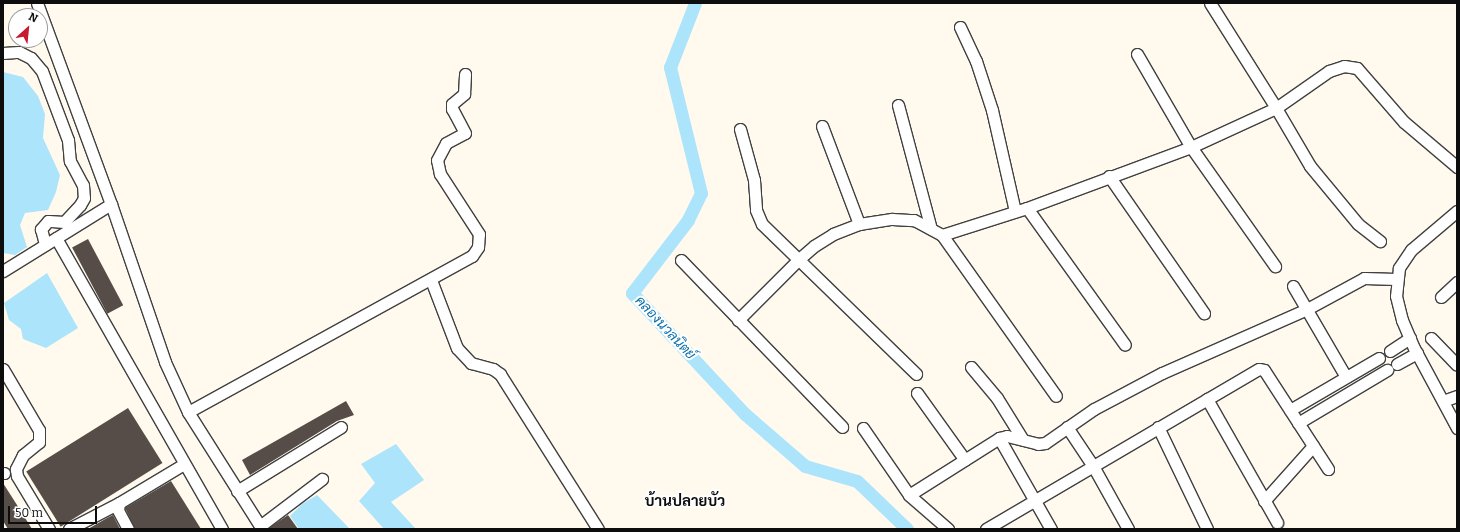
<!DOCTYPE html>
<meta charset="utf-8">
<style>
body{margin:0}
#map{position:relative;width:1460px;height:532px;overflow:hidden;background:#fffaed;font-family:Bitter,Sarabun,serif}
div>[style]{position:absolute}
.water>*{inset:0;background:#ace4fc}
.canal>*{height:13px;margin:-6.5px;padding:0 6.5px;transform-origin:6.5px;border-radius:6.5px;background:#ace4fc}
.building>*{inset:0;background:#564d48;transform-origin:0 0}
.roads{filter:drop-shadow(1px 0 #404040) drop-shadow(-1px 0 #404040) drop-shadow(0 1px #404040) drop-shadow(0 -1px #404040)}
.street>*{height:11px;margin:-5.5px;padding:0 5.5px;transform-origin:5.5px;border-radius:5.5px;background:#fff}
span{translate:-50% -50%;white-space:nowrap;text-align:center;line-height:1.15;-webkit-text-stroke:4px #fff;paint-order:stroke}
.water-label{font-size:14px;color:#0b70a9;font-style:italic}
.quarter-label{font-size:15px;color:#0d0d0d;font-weight:700}
.frame{position:absolute;inset:0;border:4px solid #0d0d0d;pointer-events:none}
.north{position:absolute;left:8px;top:8px;width:40px;height:40px;box-sizing:border-box;background:#fff;border:1px solid #9e9e9e;border-radius:50%;rotate:27deg;font-size:11px;font-weight:700;line-height:16px;text-align:center;color:#0d0d0d}
.north::after{content:'';display:block;margin:auto;width:14px;height:18px;background:#c9192e;clip-path:polygon(50% 0,100% 100%,50% 72%,0 100%)}
.scale{position:absolute;left:8px;top:506px;width:89px;height:18px;box-sizing:border-box;border:2px solid #0d0d0d;border-top:0;padding-left:5px;font-size:12px;line-height:14px;white-space:nowrap;color:#0d0d0d;-webkit-text-stroke:3px #fff;paint-order:stroke}
</style>
<div id="map">
<div class="water">
<i style="clip-path:polygon(3px 72px,23px 77px,38px 96px,45px 114px,43px 138px,60px 175px,56px 192px,48px 210px,25px 213px,20px 225px,27px 247px,15px 255px,3px 253px)"></i>
<i style="clip-path:polygon(47px 273px,78px 328px,46px 348px,23px 339px,21px 329px,9px 320px,4px 303px)"></i>
<i style="clip-path:polygon(396px 444px,424px 480px,391px 502px,416px 529px,384px 529px,359px 501px,375px 483px,361px 464px)"></i>
<i style="clip-path:polygon(317px 495px,350px 529px,299px 529px,290px 516px,302px 504px)"></i>
</div>
<div class="canal">
<i style="left:695px;top:3px;width:69px;rotate:111.3deg"></i>
<i style="left:670px;top:67px;width:130px;rotate:76.2deg"></i>
<i style="left:701px;top:193px;width:30px;rotate:116deg"></i>
<i style="left:688px;top:220px;width:92px;rotate:127.5deg"></i>
<i style="left:632px;top:293px;width:166px;rotate:47deg"></i>
<i style="left:745px;top:414px;width:79px;rotate:40.9deg"></i>
<i style="left:805px;top:466px;width:54px;rotate:16.1deg"></i>
<i style="left:857px;top:481px;width:69px;rotate:43.8deg"></i>
</div>
<div class="building">
<i style="left:88px;top:239px;width:75px;height:18px;rotate:62deg"></i>
<i style="clip-path:polygon(346px 401px,354px 415px,337px 421px,250px 475px,242px 460px)"></i>
<i style="left:128px;top:408px;width:65px;height:120px;rotate:58deg"></i>
<i style="clip-path:polygon(171px 481px,201px 529px,135px 529px,125px 508px)"></i>
<i style="clip-path:polygon(3px 483px,17px 505px,32px 529px,8px 529px,3px 521px)"></i>
<i style="clip-path:polygon(113px 515px,120px 529px,88px 529px,107px 518px)"></i>
<i style="clip-path:polygon(288px 515px,298px 529px,269px 529px,269px 528px)"></i>
</div>
<div class="roads">
<div class="street">
<i style="left:37px;top:3px;width:214px;rotate:69.8deg"></i>
<i style="left:111px;top:204px;width:167px;rotate:71.1deg"></i>
<i style="left:165px;top:362px;width:55px;rotate:65.3deg"></i>
<i style="left:188px;top:412px;width:138px;rotate:57.7deg"></i>
<i style="left:1210px;top:3px;width:124px;rotate:57.8deg"></i>
<i style="left:1276px;top:108px;width:67px;rotate:59.6deg"></i>
<i style="left:1310px;top:166px;width:75px;rotate:50.4deg"></i>
<i style="left:1358px;top:224px;width:28px;rotate:38deg"></i>
<i style="left:960px;top:27px;width:38px;rotate:65deg"></i>
<i style="left:976px;top:61px;width:52px;rotate:71.9deg"></i>
<i style="left:992px;top:110px;width:104px;rotate:77.2deg"></i>
<i style="left:3px;top:53px;width:16px;rotate:-4deg"></i>
<i style="left:19px;top:52px;width:13px;rotate:27deg"></i>
<i style="left:31px;top:58px;width:17px;rotate:50deg"></i>
<i style="left:42px;top:71px;width:74px;rotate:69.4deg"></i>
<i style="left:68px;top:140px;width:21px;rotate:85deg"></i>
<i style="left:70px;top:161px;width:27px;rotate:62deg"></i>
<i style="left:83px;top:185px;width:13px;rotate:86deg"></i>
<i style="left:84px;top:198px;width:8px;rotate:120deg"></i>
<i style="left:80px;top:205px;width:23px;rotate:133deg"></i>
<i style="left:64px;top:222px;width:16px;rotate:-176deg"></i>
<i style="left:48px;top:221px;width:11px;rotate:131deg"></i>
<i style="left:41px;top:229px;width:16px;rotate:75deg"></i>
<i style="left:1137px;top:54px;width:108px;rotate:59.9deg"></i>
<i style="left:1191px;top:147px;width:146px;rotate:54.8deg"></i>
<i style="left:898px;top:105px;width:128px;rotate:75.1deg"></i>
<i style="left:822px;top:126px;width:105px;rotate:69.3deg"></i>
<i style="left:740px;top:129px;width:53px;rotate:74.6deg"></i>
<i style="left:754px;top:180px;width:30px;rotate:86deg"></i>
<i style="left:756px;top:210px;width:15px;rotate:67deg"></i>
<i style="left:762px;top:224px;width:215px;rotate:44.2deg"></i>
<i style="left:1109px;top:176px;width:167px;rotate:55.3deg"></i>
<i style="left:1027px;top:208px;width:168px;rotate:54.4deg"></i>
<i style="left:1457px;top:211px;width:60px;rotate:139.7deg"></i>
<i style="left:1411px;top:250px;width:22px;rotate:124deg"></i>
<i style="left:1399px;top:268px;width:28px;rotate:96deg"></i>
<i style="left:1396px;top:296px;width:25px;rotate:76deg"></i>
<i style="left:1402px;top:320px;width:30px;rotate:67deg"></i>
<i style="left:1414px;top:348px;width:91px;rotate:61.7deg"></i>
<i style="left:942px;top:235px;width:197px;rotate:54.7deg"></i>
<i style="left:56px;top:238px;width:335px;rotate:60.3deg"></i>
<i style="left:681px;top:260px;width:232px;rotate:46deg"></i>
<i style="left:3px;top:271px;width:127px;rotate:-31.8deg"></i>
<i style="left:431px;top:280px;width:73px;rotate:69.1deg"></i>
<i style="left:457px;top:348px;width:21px;rotate:47deg"></i>
<i style="left:471px;top:363px;width:23px;rotate:15deg"></i>
<i style="left:493px;top:369px;width:9px;rotate:36deg"></i>
<i style="left:500px;top:374px;width:183px;rotate:57.7deg"></i>
<i style="left:1293px;top:286px;width:105px;rotate:59.8deg"></i>
<i style="left:1441px;top:297px;width:22px;rotate:-43deg"></i>
<i style="left:738px;top:320px;width:85px;rotate:-45deg"></i>
<i style="left:798px;top:260px;width:21px;rotate:-41deg"></i>
<i style="left:814px;top:246px;width:22px;rotate:-32deg"></i>
<i style="left:833px;top:234px;width:28px;rotate:-21deg"></i>
<i style="left:859px;top:224px;width:33px;rotate:-9deg"></i>
<i style="left:892px;top:219px;width:22px;rotate:3deg"></i>
<i style="left:914px;top:220px;width:32px;rotate:28deg"></i>
<i style="left:942px;top:235px;width:89px;rotate:-17.6deg"></i>
<i style="left:1027px;top:208px;width:175px;rotate:-20.4deg"></i>
<i style="left:1191px;top:147px;width:94px;rotate:-24.6deg"></i>
<i style="left:1276px;top:108px;width:65px;rotate:-34.9deg"></i>
<i style="left:1329px;top:71px;width:16px;rotate:-18deg"></i>
<i style="left:1344px;top:66px;width:13px;rotate:9deg"></i>
<i style="left:1357px;top:68px;width:72px;rotate:49deg"></i>
<i style="left:1404px;top:122px;width:70px;rotate:40.3deg"></i>
<i style="left:1431px;top:338px;width:37px;rotate:46deg"></i>
<i style="left:1390px;top:351px;width:24px;rotate:-33deg"></i>
<i style="left:1397px;top:364px;width:23px;rotate:-29deg"></i>
<i style="left:971px;top:367px;width:40px;rotate:50deg"></i>
<i style="left:997px;top:398px;width:49px;rotate:58.2deg"></i>
<i style="left:3px;top:369px;width:71px;rotate:59.5deg"></i>
<i style="left:39px;top:430px;width:12px;rotate:90deg"></i>
<i style="left:39px;top:442px;width:21px;rotate:141deg"></i>
<i style="left:23px;top:455px;width:16px;rotate:117deg"></i>
<i style="left:16px;top:469px;width:7px;rotate:82deg"></i>
<i style="left:17px;top:476px;width:62px;rotate:58.9deg"></i>
<i style="left:917px;top:393px;width:82px;rotate:54.4deg"></i>
<i style="left:1207px;top:399px;width:142px;rotate:60.4deg"></i>
<i style="left:1443px;top:401px;width:15px;rotate:-20deg"></i>
<i style="left:1290px;top:410px;width:103px;rotate:-30.3deg"></i>
<i style="left:188px;top:412px;width:324px;rotate:-28.8deg"></i>
<i style="left:472px;top:256px;width:11px;rotate:-56deg"></i>
<i style="left:478px;top:247px;width:13px;rotate:-86deg"></i>
<i style="left:479px;top:234px;width:72px;rotate:-123deg"></i>
<i style="left:440px;top:174px;width:14px;rotate:-102deg"></i>
<i style="left:437px;top:160px;width:19px;rotate:-62deg"></i>
<i style="left:446px;top:143px;width:21px;rotate:-28deg"></i>
<i style="left:465px;top:133px;width:27px;rotate:-118deg"></i>
<i style="left:452px;top:109px;width:5px;rotate:-90deg"></i>
<i style="left:452px;top:104px;width:16px;rotate:-40deg"></i>
<i style="left:464px;top:94px;width:20px;rotate:-87deg"></i>
<i style="left:1298px;top:423px;width:104px;rotate:-30.8deg"></i>
<i style="left:1067px;top:427px;width:47px;rotate:56.3deg"></i>
<i style="left:1093px;top:466px;width:72px;rotate:60.9deg"></i>
<i style="left:1158px;top:427px;width:113px;rotate:64.3deg"></i>
<i style="left:863px;top:428px;width:81px;rotate:55.5deg"></i>
<i style="left:909px;top:495px;width:52px;rotate:41.1deg"></i>
<i style="left:999px;top:438px;width:105px;rotate:60.3deg"></i>
<i style="left:3px;top:473px;width:1px"></i>
<i style="left:237px;top:491px;width:122px;rotate:-31.6deg"></i>
<i style="left:909px;top:495px;width:107px;rotate:-32.3deg"></i>
<i style="left:999px;top:438px;width:8px;rotate:-14deg"></i>
<i style="left:1007px;top:436px;width:32px;rotate:14deg"></i>
<i style="left:1038px;top:444px;width:7px;rotate:-8deg"></i>
<i style="left:1045px;top:443px;width:60px;rotate:-34.8deg"></i>
<i style="left:1094px;top:409px;width:77px;rotate:-27.9deg"></i>
<i style="left:1162px;top:373px;width:158px;rotate:-23.8deg"></i>
<i style="left:1307px;top:309px;width:65px;rotate:-28.5deg"></i>
<i style="left:1364px;top:278px;width:32px;rotate:2deg"></i>
<i style="left:1264px;top:501px;width:74px;rotate:-48.3deg"></i>
<i style="left:260px;top:526px;width:78px;rotate:-37.2deg"></i>
<i style="left:69px;top:529px;width:56px;rotate:-27.5deg"></i>
<i style="left:128px;top:529px;width:21px;rotate:-118deg"></i>
<i style="left:118px;top:510px;width:7px;rotate:-82deg"></i>
<i style="left:119px;top:503px;width:76px;rotate:-31deg"></i>
<i style="left:986px;top:529px;width:316px;rotate:-30.4deg"></i>
<i style="left:1259px;top:369px;width:5px;rotate:11deg"></i>
<i style="left:1264px;top:370px;width:118px;rotate:57.1deg"></i>
</div>
</div>
<div class="water-label">
<span style="left:665px;top:328px;rotate:47deg">คลองนวลนิตย์</span>
</div>
<div class="quarter-label">
<span style="left:685px;top:502px">บ้านปลายบัว</span>
</div>
<div class="frame"></div>
<div class="north">N</div>
<div class="scale">50 m</div>
</div>
